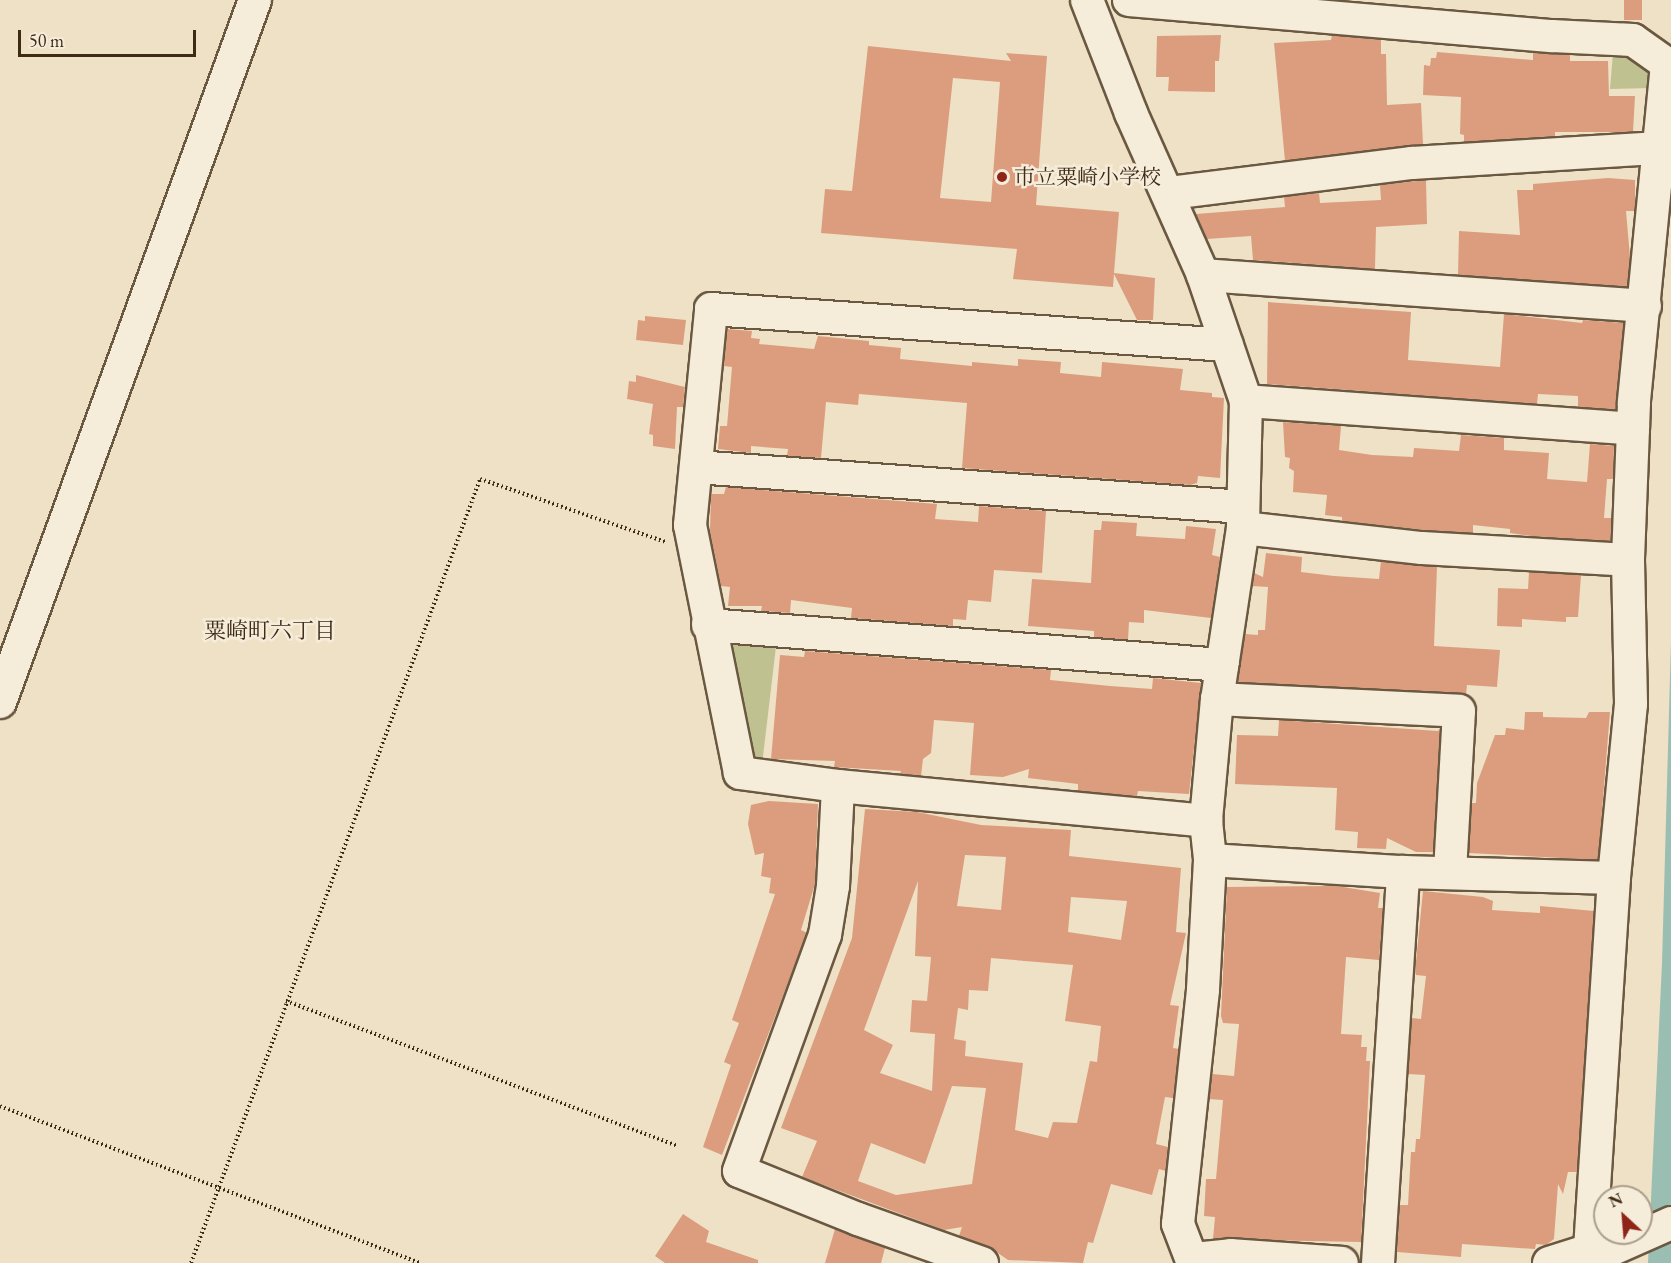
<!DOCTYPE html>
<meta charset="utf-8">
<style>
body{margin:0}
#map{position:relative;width:1671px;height:1263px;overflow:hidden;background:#efe1c6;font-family:"EB Garamond","Noto Serif JP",serif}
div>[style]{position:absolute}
.green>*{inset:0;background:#c0c190}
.water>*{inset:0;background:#9abeb2}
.building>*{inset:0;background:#db9d7e;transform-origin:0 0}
.path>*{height:4px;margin-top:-2px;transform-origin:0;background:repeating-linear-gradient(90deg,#3e2a15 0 1.5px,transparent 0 4.5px)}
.roads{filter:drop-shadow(2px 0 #6a5841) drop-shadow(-2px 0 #6a5841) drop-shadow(0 2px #6a5841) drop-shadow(0 -2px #6a5841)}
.minor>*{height:32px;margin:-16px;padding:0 16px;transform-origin:16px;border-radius:16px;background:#f5ecda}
.dots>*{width:16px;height:16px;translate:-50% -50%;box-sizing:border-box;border:3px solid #f5ecda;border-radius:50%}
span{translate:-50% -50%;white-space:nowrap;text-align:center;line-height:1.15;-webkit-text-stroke:5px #f5ecda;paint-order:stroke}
.poi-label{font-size:21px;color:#3e2a15}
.left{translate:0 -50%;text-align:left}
.neighbourhood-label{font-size:22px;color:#3e2a15}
.north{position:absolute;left:1593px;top:1185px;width:60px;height:60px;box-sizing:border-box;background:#f5ecda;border:2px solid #ac9e8b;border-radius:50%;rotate:334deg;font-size:16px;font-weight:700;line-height:24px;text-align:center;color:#3e2a15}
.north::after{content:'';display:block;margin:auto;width:21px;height:27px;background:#8f2418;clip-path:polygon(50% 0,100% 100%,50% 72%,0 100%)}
.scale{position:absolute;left:18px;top:30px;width:178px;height:27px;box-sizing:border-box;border:3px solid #3e2a15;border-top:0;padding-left:8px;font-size:18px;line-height:21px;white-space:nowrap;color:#3e2a15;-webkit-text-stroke:4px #f5ecda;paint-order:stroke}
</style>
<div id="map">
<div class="green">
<i style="clip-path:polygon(1613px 53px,1639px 59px,1648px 73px,1651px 88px,1610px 89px)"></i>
<i style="clip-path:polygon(732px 636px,777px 638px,762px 765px,745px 758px,725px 647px)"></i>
</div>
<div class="water">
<i style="clip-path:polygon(1671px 641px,1671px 1263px,1648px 1263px,1662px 963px)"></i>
</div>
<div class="building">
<i style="left:1624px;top:0;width:18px;height:20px"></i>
<i style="clip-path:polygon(1221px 35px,1219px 61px,1215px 61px,1215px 92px,1168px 91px,1169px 77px,1156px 77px,1157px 36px)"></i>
<i style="clip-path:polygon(1332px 35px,1381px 40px,1381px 54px,1386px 54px,1387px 105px,1421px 103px,1423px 144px,1285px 161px,1274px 43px,1331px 40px)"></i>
<i style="clip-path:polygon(evenodd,868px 46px,1011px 61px,1006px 53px,1047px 56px,1036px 205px,1119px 212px,1114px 273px,1155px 278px,1153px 320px,1137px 320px,1114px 274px,1113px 287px,1013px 279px,1017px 249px,821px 233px,825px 189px,852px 191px,868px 46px,953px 78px,1000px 82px,991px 202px,940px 198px,953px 78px)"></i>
<i style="clip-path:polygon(1437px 52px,1533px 60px,1533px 52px,1570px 55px,1570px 61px,1608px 61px,1609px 96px,1635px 96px,1633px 132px,1555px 132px,1555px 136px,1464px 142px,1464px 135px,1460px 134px,1461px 97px,1423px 95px,1424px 65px,1430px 66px,1431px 58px,1436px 58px)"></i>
<i style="clip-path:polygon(1608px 178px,1635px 180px,1635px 211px,1626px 211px,1630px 257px,1627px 287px,1458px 275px,1459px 231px,1520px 235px,1517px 190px,1533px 190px,1533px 184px)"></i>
<i style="clip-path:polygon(1426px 180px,1427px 224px,1376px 227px,1375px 269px,1253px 260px,1251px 236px,1207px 239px,1196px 214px,1285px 207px,1284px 197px,1319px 193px,1320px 203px,1381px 200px,1380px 185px)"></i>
<i style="clip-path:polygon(1268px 302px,1411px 312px,1408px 360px,1500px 367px,1504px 314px,1582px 323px,1583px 320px,1624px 323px,1616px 410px,1578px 407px,1578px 396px,1538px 394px,1537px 404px,1267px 384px)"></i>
<i style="clip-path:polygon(645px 316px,686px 320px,683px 345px,636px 340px,638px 320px,645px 321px)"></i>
<i style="clip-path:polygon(727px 329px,752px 331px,751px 338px,760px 339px,759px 344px,814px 349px,818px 336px,869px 341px,869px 345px,901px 348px,900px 359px,972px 366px,972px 362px,1018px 366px,1018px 359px,1061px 362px,1060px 373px,1101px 377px,1102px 362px,1183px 369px,1180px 390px,1212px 393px,1212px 397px,1224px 398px,1220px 478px,1198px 476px,1197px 483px,1190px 485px,962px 468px,967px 403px,859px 394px,858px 405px,826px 402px,821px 458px,787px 456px,788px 449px,751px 446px,751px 453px,718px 449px,720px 426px,727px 426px,732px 367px,724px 366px)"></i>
<i style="clip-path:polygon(636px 375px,685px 387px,683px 407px,677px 407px,675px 449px,653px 446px,653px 435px,649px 434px,653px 404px,627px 399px,629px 381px,636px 382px)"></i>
<i style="clip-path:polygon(1283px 422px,1341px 426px,1339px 450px,1372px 455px,1413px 457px,1414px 448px,1459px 451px,1461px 435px,1504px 438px,1504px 450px,1549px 453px,1547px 479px,1587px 482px,1590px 444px,1614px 446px,1613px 479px,1607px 479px,1604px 518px,1612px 518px,1611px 541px,1531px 536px,1510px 533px,1510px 529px,1473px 525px,1473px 533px,1424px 530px,1342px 521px,1342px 517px,1325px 515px,1327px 495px,1293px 492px,1294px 471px,1289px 468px,1290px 458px,1285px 457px)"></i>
<i style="clip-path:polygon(726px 487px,937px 504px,935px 519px,978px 522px,979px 506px,1046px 511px,1042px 573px,994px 570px,991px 602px,968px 600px,966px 620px,953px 619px,953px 626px,851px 618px,852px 608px,791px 600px,790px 613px,761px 611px,762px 606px,728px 606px,730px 587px,721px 586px,710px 531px,711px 494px,724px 494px)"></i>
<i style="clip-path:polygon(1102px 521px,1137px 523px,1136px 536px,1185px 539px,1186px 526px,1216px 529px,1212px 555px,1220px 557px,1211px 618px,1144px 610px,1144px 623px,1129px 622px,1128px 640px,1094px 637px,1094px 631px,1028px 626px,1032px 579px,1091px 583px,1094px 530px,1101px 530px)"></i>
<i style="clip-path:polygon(1266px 553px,1302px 557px,1301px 572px,1334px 576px,1379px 579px,1381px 561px,1437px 567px,1434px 646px,1500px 650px,1497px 687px,1467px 685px,1466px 695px,1238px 682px,1245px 634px,1258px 635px,1258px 630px,1265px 630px,1268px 587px,1252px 586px,1254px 573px,1263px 577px)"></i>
<i style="clip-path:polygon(1529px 572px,1581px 575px,1578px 617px,1566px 617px,1566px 622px,1522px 619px,1522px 627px,1497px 626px,1498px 588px,1528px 589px)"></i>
<i style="clip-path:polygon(805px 651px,1051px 670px,1050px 680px,1110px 686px,1152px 689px,1153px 678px,1201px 683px,1189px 794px,1138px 791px,1137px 796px,1078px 791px,1078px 784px,1028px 778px,1029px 769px,1003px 777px,970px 775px,974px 723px,934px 720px,931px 753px,923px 759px,921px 776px,900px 774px,901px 771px,834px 767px,835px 761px,771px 759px,780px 655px,804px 657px)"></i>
<i style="clip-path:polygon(1525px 712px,1543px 712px,1543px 717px,1586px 718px,1589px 712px,1610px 712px,1598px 860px,1469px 853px,1472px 803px,1476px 803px,1477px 783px,1495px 735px,1505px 735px,1506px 728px,1524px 730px)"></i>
<i style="clip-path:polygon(1279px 720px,1438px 731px,1440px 728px,1433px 852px,1416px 852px,1387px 838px,1386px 849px,1357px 848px,1358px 832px,1335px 830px,1337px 788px,1235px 784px,1237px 735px,1278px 736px)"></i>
<i style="clip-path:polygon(769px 801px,818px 804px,815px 884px,801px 930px,807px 933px,722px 1155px,703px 1147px,731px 1065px,724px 1062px,739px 1023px,732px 1020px,775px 894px,769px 893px,771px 878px,761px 876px,764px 853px,755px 855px,748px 824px,751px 805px)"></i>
<i style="clip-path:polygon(evenodd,865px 809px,917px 812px,981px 825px,1071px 830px,1069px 856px,1181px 868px,1176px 932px,1186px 933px,1170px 1005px,1179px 1006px,1173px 1048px,1179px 1049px,1173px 1098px,1165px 1097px,1156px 1144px,1168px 1147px,1166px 1171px,1159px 1169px,1152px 1195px,1111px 1184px,1093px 1243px,1088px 1242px,1083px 1263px,1008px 1260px,988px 1246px,959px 1236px,962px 1227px,944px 1230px,802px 1177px,817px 1141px,781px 1128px,852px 938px,865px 809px,965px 855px,1006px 857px,1001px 910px,957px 906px,965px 855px,865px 809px,918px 881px,915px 956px,931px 957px,927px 1001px,912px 1000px,910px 1032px,935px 1034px,932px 1091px,880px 1073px,893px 1045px,864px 1030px,918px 881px,865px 809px,1071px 897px,1127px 901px,1121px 940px,1068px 932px,1071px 897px,865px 809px,991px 958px,1073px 965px,1065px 1021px,1101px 1026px,1097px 1062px,1090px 1061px,1077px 1123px,1053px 1122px,1048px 1138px,1015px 1130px,1023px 1063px,965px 1056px,966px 1041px,954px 1039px,958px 1008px,968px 1010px,969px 990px,988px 991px,991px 958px,865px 809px,952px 1086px,986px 1088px,972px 1184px,896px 1195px,858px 1181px,871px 1143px,925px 1164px,952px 1086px)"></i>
<i style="clip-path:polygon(1337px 886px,1380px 893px,1378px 908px,1383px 908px,1379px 960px,1346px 957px,1341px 1034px,1362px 1035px,1361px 1047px,1367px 1047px,1366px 1061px,1370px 1061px,1361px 1242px,1213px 1239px,1215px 1217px,1204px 1216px,1206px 1179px,1216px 1179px,1223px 1100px,1209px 1099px,1212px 1074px,1234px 1076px,1239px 1024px,1223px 1023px,1221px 1016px,1227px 887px)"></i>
<i style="clip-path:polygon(1423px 891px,1483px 897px,1493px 901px,1492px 910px,1540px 913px,1540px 906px,1594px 911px,1577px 1172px,1568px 1172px,1563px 1194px,1558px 1184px,1554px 1239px,1546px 1245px,1536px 1244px,1535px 1249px,1462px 1244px,1461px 1257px,1397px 1252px,1400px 1205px,1408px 1205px,1411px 1152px,1415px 1152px,1416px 1139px,1420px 1139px,1425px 1075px,1408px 1074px,1412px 1018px,1421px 1019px,1426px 976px,1416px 975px,1415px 972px)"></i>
<i style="clip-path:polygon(683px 1214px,709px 1231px,706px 1242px,758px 1260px,758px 1263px,665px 1263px,655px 1256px)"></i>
<i style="clip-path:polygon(835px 1229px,885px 1248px,881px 1263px,825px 1263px)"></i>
</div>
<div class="path">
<i style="left:286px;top:1001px;width:416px;rotate:20.3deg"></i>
<i style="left:0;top:1106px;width:449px;rotate:20.5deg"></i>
<i style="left:191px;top:1263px;width:836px;rotate:-69.76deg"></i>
<i style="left:480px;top:479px;width:196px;rotate:18.7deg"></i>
</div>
<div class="roads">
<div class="minor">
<i style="left:1087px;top:0;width:121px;rotate:68.7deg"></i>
<i style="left:1131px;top:113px;width:177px;rotate:66deg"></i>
<i style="left:1203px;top:275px;width:133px;rotate:71.2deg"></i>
<i style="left:1246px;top:401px;width:127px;rotate:91.4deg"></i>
<i style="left:1243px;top:528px;width:173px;rotate:98.6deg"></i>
<i style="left:1217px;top:699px;width:122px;rotate:95.2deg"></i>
<i style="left:1206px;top:821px;width:39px;rotate:84deg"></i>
<i style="left:1210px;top:860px;width:130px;rotate:93.1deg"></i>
<i style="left:1203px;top:990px;width:235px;rotate:96.1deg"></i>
<i style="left:1178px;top:1224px;width:42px;rotate:69deg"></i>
<i style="left:1129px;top:0;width:425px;rotate:4.9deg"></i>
<i style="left:1552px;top:36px;width:81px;rotate:2.8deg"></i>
<i style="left:1633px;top:40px;width:42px;rotate:35.2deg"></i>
<i style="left:1667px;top:64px;width:341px;rotate:95.6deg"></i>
<i style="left:1634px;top:403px;width:157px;rotate:92.2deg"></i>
<i style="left:1628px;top:560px;width:144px;rotate:88.8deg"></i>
<i style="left:1631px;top:704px;width:175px;rotate:95.6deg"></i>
<i style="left:1614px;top:878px;width:373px;rotate:93.7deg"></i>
<i style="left:1170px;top:193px;width:244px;rotate:-7.1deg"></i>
<i style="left:1412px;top:163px;width:248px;rotate:-3.5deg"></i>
<i style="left:1203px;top:275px;width:443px;rotate:4deg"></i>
<i style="left:1246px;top:401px;width:388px;rotate:4.1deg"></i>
<i style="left:696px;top:467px;width:548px;rotate:4.18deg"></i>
<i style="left:1243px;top:528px;width:180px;rotate:6.4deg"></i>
<i style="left:1422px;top:548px;width:206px;rotate:3.3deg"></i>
<i style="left:708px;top:625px;width:516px;rotate:4.45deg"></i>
<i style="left:1217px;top:699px;width:242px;rotate:2.8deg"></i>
<i style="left:1459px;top:711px;width:162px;rotate:93.2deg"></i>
<i style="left:0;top:702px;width:747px;rotate:-70.04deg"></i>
<i style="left:838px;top:786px;width:99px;rotate:-172.4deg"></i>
<i style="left:740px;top:773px;width:253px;rotate:-101.4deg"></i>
<i style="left:690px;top:525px;width:217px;rotate:-84.4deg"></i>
<i style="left:711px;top:309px;width:517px;rotate:3.99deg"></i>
<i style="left:1210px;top:860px;width:193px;rotate:3.6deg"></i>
<i style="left:1403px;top:872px;width:211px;rotate:1.6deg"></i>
<i style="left:1590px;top:1250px;width:9px;rotate:41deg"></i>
<i style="left:1597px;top:1256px;width:81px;rotate:-24deg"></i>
<i style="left:1194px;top:1259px;width:37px;rotate:-6deg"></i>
<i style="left:1231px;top:1255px;width:111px;rotate:4.1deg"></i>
<i style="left:982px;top:1263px;width:132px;rotate:-160.5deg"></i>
<i style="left:858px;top:1219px;width:128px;rotate:-158deg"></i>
<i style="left:739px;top:1171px;width:251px;rotate:-70deg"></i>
<i style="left:825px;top:935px;width:50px;rotate:-80.7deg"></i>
<i style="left:833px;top:886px;width:100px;rotate:-87.1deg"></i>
<i style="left:838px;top:786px;width:370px;rotate:5.4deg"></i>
<i style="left:1378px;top:1263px;width:392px;rotate:-86.3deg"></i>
<i style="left:1549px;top:1263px;width:43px;rotate:-17.6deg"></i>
</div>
</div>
<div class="dots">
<i style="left:1002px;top:177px;background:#8f2418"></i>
</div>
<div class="poi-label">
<span class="left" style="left:1014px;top:177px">市立粟崎小学校</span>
</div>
<div class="neighbourhood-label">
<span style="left:270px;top:631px">粟崎町六丁目</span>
</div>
<div class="north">N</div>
<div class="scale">50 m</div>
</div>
